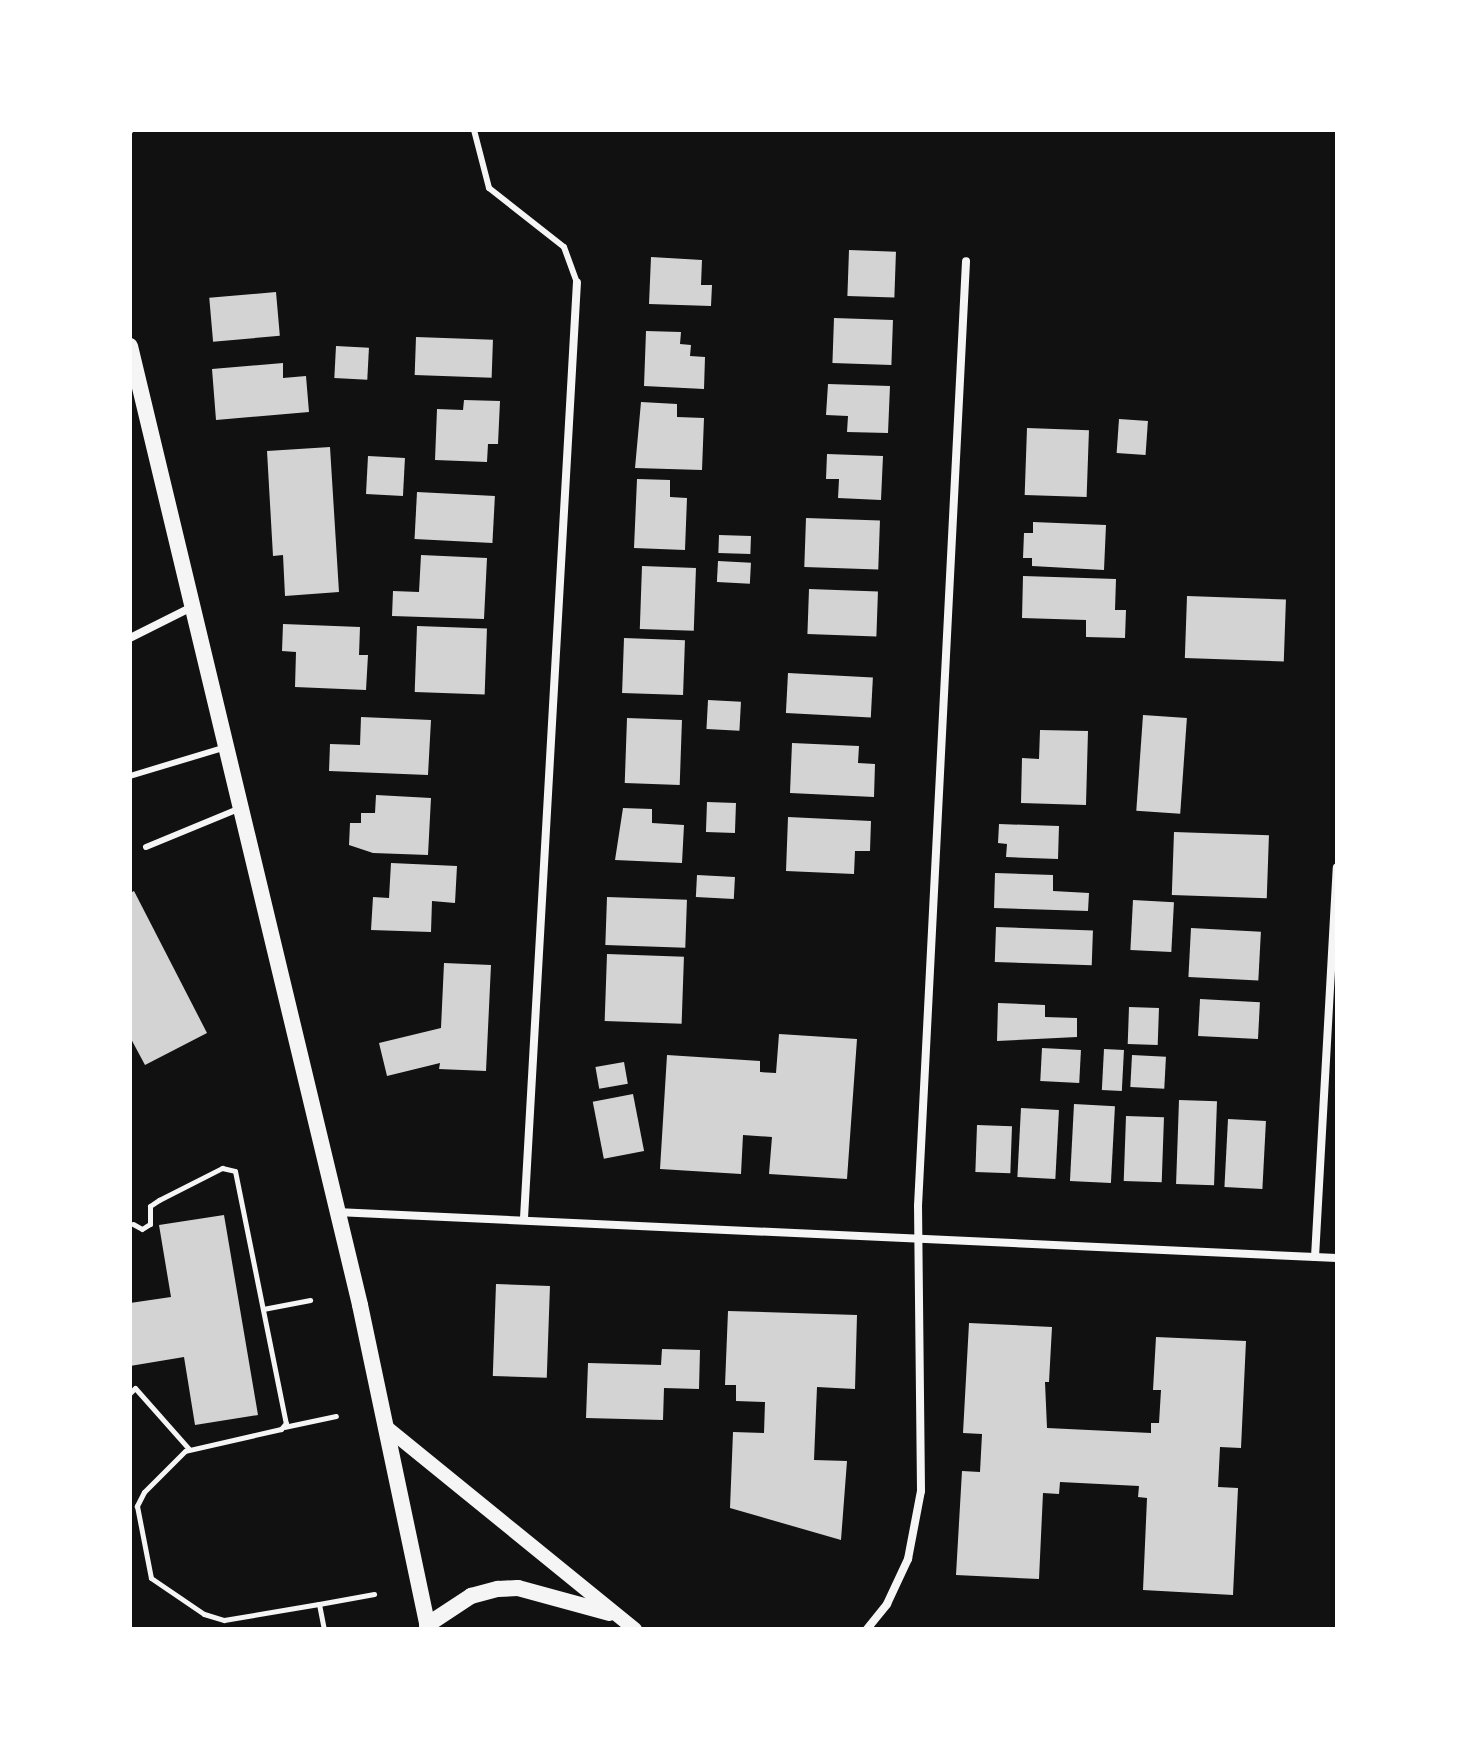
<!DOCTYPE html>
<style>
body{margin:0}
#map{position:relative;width:1467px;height:1759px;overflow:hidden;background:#111;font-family:Merriweather,serif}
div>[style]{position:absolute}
.building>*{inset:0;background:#d3d3d3;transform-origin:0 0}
.path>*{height:5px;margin:-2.5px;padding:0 2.5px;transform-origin:2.5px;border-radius:2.5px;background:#f5f5f5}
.service>*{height:6px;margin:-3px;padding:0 3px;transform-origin:3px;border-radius:3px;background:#f5f5f5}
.minor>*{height:8px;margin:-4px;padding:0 4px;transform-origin:4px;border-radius:4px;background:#f5f5f5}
.tertiary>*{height:14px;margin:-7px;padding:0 7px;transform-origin:7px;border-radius:7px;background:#f5f5f5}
.secondary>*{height:16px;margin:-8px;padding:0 8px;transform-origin:8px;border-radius:8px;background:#f5f5f5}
span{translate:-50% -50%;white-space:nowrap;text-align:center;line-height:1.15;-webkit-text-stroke:6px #fff;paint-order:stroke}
.frame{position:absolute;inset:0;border:132px solid #fff;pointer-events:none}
</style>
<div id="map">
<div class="building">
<i style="left:849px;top:250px;width:47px;height:46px;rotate:2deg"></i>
<i style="clip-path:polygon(651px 257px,702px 260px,701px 285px,712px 285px,711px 306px,649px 304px)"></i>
<i style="left:276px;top:292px;width:44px;height:67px;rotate:85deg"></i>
<i style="left:834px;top:318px;width:59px;height:45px;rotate:2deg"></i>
<i style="clip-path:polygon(646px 331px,681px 332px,680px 344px,691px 345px,690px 356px,705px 357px,704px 389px,644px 386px)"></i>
<i style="left:416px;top:337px;width:77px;height:38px;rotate:2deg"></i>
<i style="left:336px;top:346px;width:33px;height:32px;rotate:3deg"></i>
<i style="clip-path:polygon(283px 363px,283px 378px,306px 376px,309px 412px,216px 420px,212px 369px)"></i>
<i style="clip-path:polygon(828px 384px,890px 386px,888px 433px,847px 432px,848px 416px,826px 415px)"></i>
<i style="clip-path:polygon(464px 400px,500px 401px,498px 444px,488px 444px,487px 462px,435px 460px,437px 409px,463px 410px)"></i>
<i style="clip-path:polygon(641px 402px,677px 404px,677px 417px,704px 418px,702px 470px,635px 468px)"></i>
<i style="left:1119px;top:419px;width:29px;height:34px;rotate:4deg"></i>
<i style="left:1027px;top:428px;width:62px;height:67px;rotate:2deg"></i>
<i style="clip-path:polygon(330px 447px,339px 592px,285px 596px,283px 555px,273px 556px,267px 451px)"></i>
<i style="clip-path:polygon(827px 454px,883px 456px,881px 500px,838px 498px,839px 479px,826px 479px)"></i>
<i style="left:368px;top:456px;width:37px;height:38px;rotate:3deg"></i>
<i style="clip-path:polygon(637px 479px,670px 480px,670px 497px,687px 498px,685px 550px,634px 548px)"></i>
<i style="left:417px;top:492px;width:78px;height:47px;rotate:3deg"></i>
<i style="left:806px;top:518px;width:74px;height:49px;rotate:2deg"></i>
<i style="clip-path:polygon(1033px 522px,1106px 525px,1104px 570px,1032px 566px,1032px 558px,1023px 558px,1024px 533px,1033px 533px)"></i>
<i style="left:719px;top:535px;width:32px;height:18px;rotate:2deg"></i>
<i style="clip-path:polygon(421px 555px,487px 558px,484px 619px,392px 616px,393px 591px,419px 592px)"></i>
<i style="left:718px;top:561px;width:33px;height:21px;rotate:3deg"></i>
<i style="left:642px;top:566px;width:54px;height:63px;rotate:2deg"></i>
<i style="clip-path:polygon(1023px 576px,1116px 579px,1115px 610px,1126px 610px,1125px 638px,1086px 637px,1086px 620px,1022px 618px)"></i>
<i style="left:809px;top:589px;width:69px;height:45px;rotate:2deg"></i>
<i style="left:1187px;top:596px;width:99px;height:62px;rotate:2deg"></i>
<i style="clip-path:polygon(283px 624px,360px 627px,359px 655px,368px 655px,366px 690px,295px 687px,296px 652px,282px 651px)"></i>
<i style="left:417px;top:626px;width:70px;height:66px;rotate:2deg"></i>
<i style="left:624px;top:638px;width:61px;height:55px;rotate:2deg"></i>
<i style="left:788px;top:673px;width:85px;height:40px;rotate:3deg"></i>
<i style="left:708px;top:700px;width:33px;height:29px;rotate:3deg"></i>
<i style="left:1143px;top:715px;width:44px;height:96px;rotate:4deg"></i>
<i style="clip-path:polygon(361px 717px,431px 720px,428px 775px,329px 771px,330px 744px,360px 745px)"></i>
<i style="left:627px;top:718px;width:55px;height:65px;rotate:2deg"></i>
<i style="clip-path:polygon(1040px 730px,1088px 731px,1086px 805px,1021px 803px,1022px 758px,1039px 759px)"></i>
<i style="clip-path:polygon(792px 743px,859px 746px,858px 763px,875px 764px,874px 797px,790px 793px)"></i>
<i style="clip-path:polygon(376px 795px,431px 798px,428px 855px,373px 853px,349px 845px,350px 823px,361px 823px,361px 813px,375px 813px)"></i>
<i style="left:707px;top:802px;width:29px;height:30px;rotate:2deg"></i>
<i style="clip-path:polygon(623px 808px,652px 809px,652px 823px,684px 825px,682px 863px,615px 860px)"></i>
<i style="clip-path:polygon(788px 817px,871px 821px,870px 851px,855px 851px,854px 874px,786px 871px)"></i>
<i style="clip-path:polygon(999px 824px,1059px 826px,1058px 859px,1006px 857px,1007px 844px,998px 843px)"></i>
<i style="left:1174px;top:832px;width:95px;height:63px;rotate:2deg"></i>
<i style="clip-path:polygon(391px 863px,457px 866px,455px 903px,432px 901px,431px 932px,371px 930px,373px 897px,389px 898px)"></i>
<i style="clip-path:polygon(995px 873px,1053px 875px,1053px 891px,1089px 893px,1088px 911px,994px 908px)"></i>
<i style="left:697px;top:875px;width:38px;height:22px;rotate:3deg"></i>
<i style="clip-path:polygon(134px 891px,207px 1033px,145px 1065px,130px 1037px,130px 893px)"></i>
<i style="left:607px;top:897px;width:80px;height:48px;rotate:2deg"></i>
<i style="left:1133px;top:900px;width:41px;height:50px;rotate:3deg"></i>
<i style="left:996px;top:927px;width:97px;height:35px;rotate:2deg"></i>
<i style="left:1191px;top:928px;width:70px;height:49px;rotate:3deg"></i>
<i style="left:607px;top:954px;width:77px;height:67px;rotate:2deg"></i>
<i style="clip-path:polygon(444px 963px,491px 965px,486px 1071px,439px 1069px,440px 1063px,387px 1076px,379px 1043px,441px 1028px)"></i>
<i style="left:1200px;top:999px;width:60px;height:37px;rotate:3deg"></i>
<i style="clip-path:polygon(998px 1003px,1045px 1005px,1045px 1017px,1077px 1018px,1077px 1037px,997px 1041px)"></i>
<i style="left:1129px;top:1007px;width:30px;height:37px;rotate:2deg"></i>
<i style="clip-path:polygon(779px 1034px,857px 1039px,847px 1179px,769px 1174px,772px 1137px,743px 1135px,741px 1174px,660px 1169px,667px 1055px,760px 1061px,760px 1072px,776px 1073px)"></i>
<i style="left:1042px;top:1048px;width:39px;height:33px;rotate:3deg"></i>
<i style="left:1104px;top:1049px;width:20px;height:41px;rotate:3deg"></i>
<i style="left:1132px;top:1055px;width:34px;height:32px;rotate:3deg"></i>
<i style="left:624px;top:1062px;width:22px;height:29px;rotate:80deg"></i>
<i style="left:633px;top:1094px;width:58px;height:41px;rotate:79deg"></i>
<i style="left:1179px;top:1100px;width:38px;height:84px;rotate:2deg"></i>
<i style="left:1074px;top:1104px;width:41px;height:77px;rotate:3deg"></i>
<i style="left:1021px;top:1108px;width:38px;height:69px;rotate:3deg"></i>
<i style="left:1126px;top:1116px;width:38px;height:65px;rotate:2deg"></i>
<i style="left:1228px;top:1119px;width:38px;height:68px;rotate:3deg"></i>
<i style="left:977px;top:1125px;width:35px;height:47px;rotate:2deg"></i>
<i style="clip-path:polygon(224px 1215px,258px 1415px,195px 1425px,184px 1357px,130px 1366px,130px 1303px,171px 1297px,159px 1225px)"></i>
<i style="left:496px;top:1284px;width:54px;height:92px;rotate:2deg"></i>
<i style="clip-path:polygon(728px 1311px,857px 1315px,855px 1389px,817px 1387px,814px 1460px,847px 1461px,841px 1540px,730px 1508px,733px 1432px,764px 1433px,765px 1402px,736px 1401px,736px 1385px,725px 1385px)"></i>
<i style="clip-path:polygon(969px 1323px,1052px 1327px,1049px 1382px,1045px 1382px,1047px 1428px,1151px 1433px,1151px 1423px,1159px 1423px,1161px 1390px,1153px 1390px,1156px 1337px,1246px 1341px,1241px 1448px,1220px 1447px,1218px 1487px,1238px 1488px,1233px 1595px,1143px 1590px,1147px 1498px,1138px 1497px,1139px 1486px,1060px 1482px,1059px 1494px,1043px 1493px,1039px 1579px,956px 1575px,962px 1471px,980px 1472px,982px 1434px,963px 1433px)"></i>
<i style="clip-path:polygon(662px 1349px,700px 1350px,699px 1389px,664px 1388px,663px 1420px,586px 1418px,588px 1363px,661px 1365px)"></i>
</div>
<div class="path">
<i style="left:133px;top:1224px;width:10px;rotate:29deg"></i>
<i style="left:142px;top:1229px;width:9px;rotate:-32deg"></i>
<i style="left:150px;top:1224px;width:18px;rotate:-90deg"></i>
<i style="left:150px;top:1206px;width:11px;rotate:-34deg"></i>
<i style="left:159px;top:1200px;width:71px;rotate:-26.9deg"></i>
<i style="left:222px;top:1168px;width:13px;rotate:13deg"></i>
<i style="left:235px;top:1171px;width:257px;rotate:78.6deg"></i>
<i style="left:286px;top:1423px;width:8px;rotate:130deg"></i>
<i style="left:281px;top:1429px;width:98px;rotate:167.1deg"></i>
<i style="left:185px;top:1451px;width:58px;rotate:135deg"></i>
<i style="left:144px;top:1492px;width:16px;rotate:117deg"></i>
<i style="left:137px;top:1506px;width:73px;rotate:79deg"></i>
<i style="left:151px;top:1578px;width:64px;rotate:34.2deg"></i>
<i style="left:204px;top:1614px;width:21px;rotate:17deg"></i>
<i style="left:224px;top:1620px;width:96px;rotate:-9.6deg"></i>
<i style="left:319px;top:1604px;width:25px;rotate:79deg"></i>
<i style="left:263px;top:1309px;width:48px;rotate:-10.8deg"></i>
<i style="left:130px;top:1393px;width:7px;rotate:-45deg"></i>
<i style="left:135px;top:1388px;width:81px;rotate:48.5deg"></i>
<i style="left:284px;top:1427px;width:53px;rotate:-11.9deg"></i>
<i style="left:319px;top:1604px;width:56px;rotate:-10.3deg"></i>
</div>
<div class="service">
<i style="left:474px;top:130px;width:60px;rotate:75.5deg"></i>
<i style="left:489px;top:188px;width:95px;rotate:38.2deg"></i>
<i style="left:564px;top:247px;width:37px;rotate:70deg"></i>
<i style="left:130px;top:131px;width:1px;rotate:-90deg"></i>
<i style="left:130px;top:776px;width:100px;rotate:-16.8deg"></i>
<i style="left:146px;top:847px;width:100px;rotate:-22.4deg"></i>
</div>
<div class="minor">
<i style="left:130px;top:638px;width:67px;rotate:-26.6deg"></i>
<i style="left:336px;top:1212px;width:1002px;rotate:2.63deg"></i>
<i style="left:524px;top:1218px;width:937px;rotate:-86.76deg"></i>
<i style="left:1315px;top:1257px;width:390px;rotate:-86.8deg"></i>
<i style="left:867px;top:1629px;width:32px;rotate:-51deg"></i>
<i style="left:887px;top:1604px;width:50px;rotate:-65deg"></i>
<i style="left:908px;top:1559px;width:69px;rotate:-79.2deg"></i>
<i style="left:921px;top:1491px;width:285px;rotate:-90.6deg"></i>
<i style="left:918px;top:1206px;width:946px;rotate:-87.09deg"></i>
</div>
<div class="tertiary">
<i style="left:386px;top:1427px;width:321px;rotate:39.1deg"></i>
</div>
<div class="secondary">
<i style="left:130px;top:346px;width:986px;rotate:76.51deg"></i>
<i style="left:360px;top:1305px;width:331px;rotate:78.1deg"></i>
<i style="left:427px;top:1625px;width:53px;rotate:-33.4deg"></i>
<i style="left:471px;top:1596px;width:28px;rotate:-15deg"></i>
<i style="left:498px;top:1589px;width:20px;rotate:-3deg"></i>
<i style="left:518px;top:1588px;width:95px;rotate:15.2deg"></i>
</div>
<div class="frame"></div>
</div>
